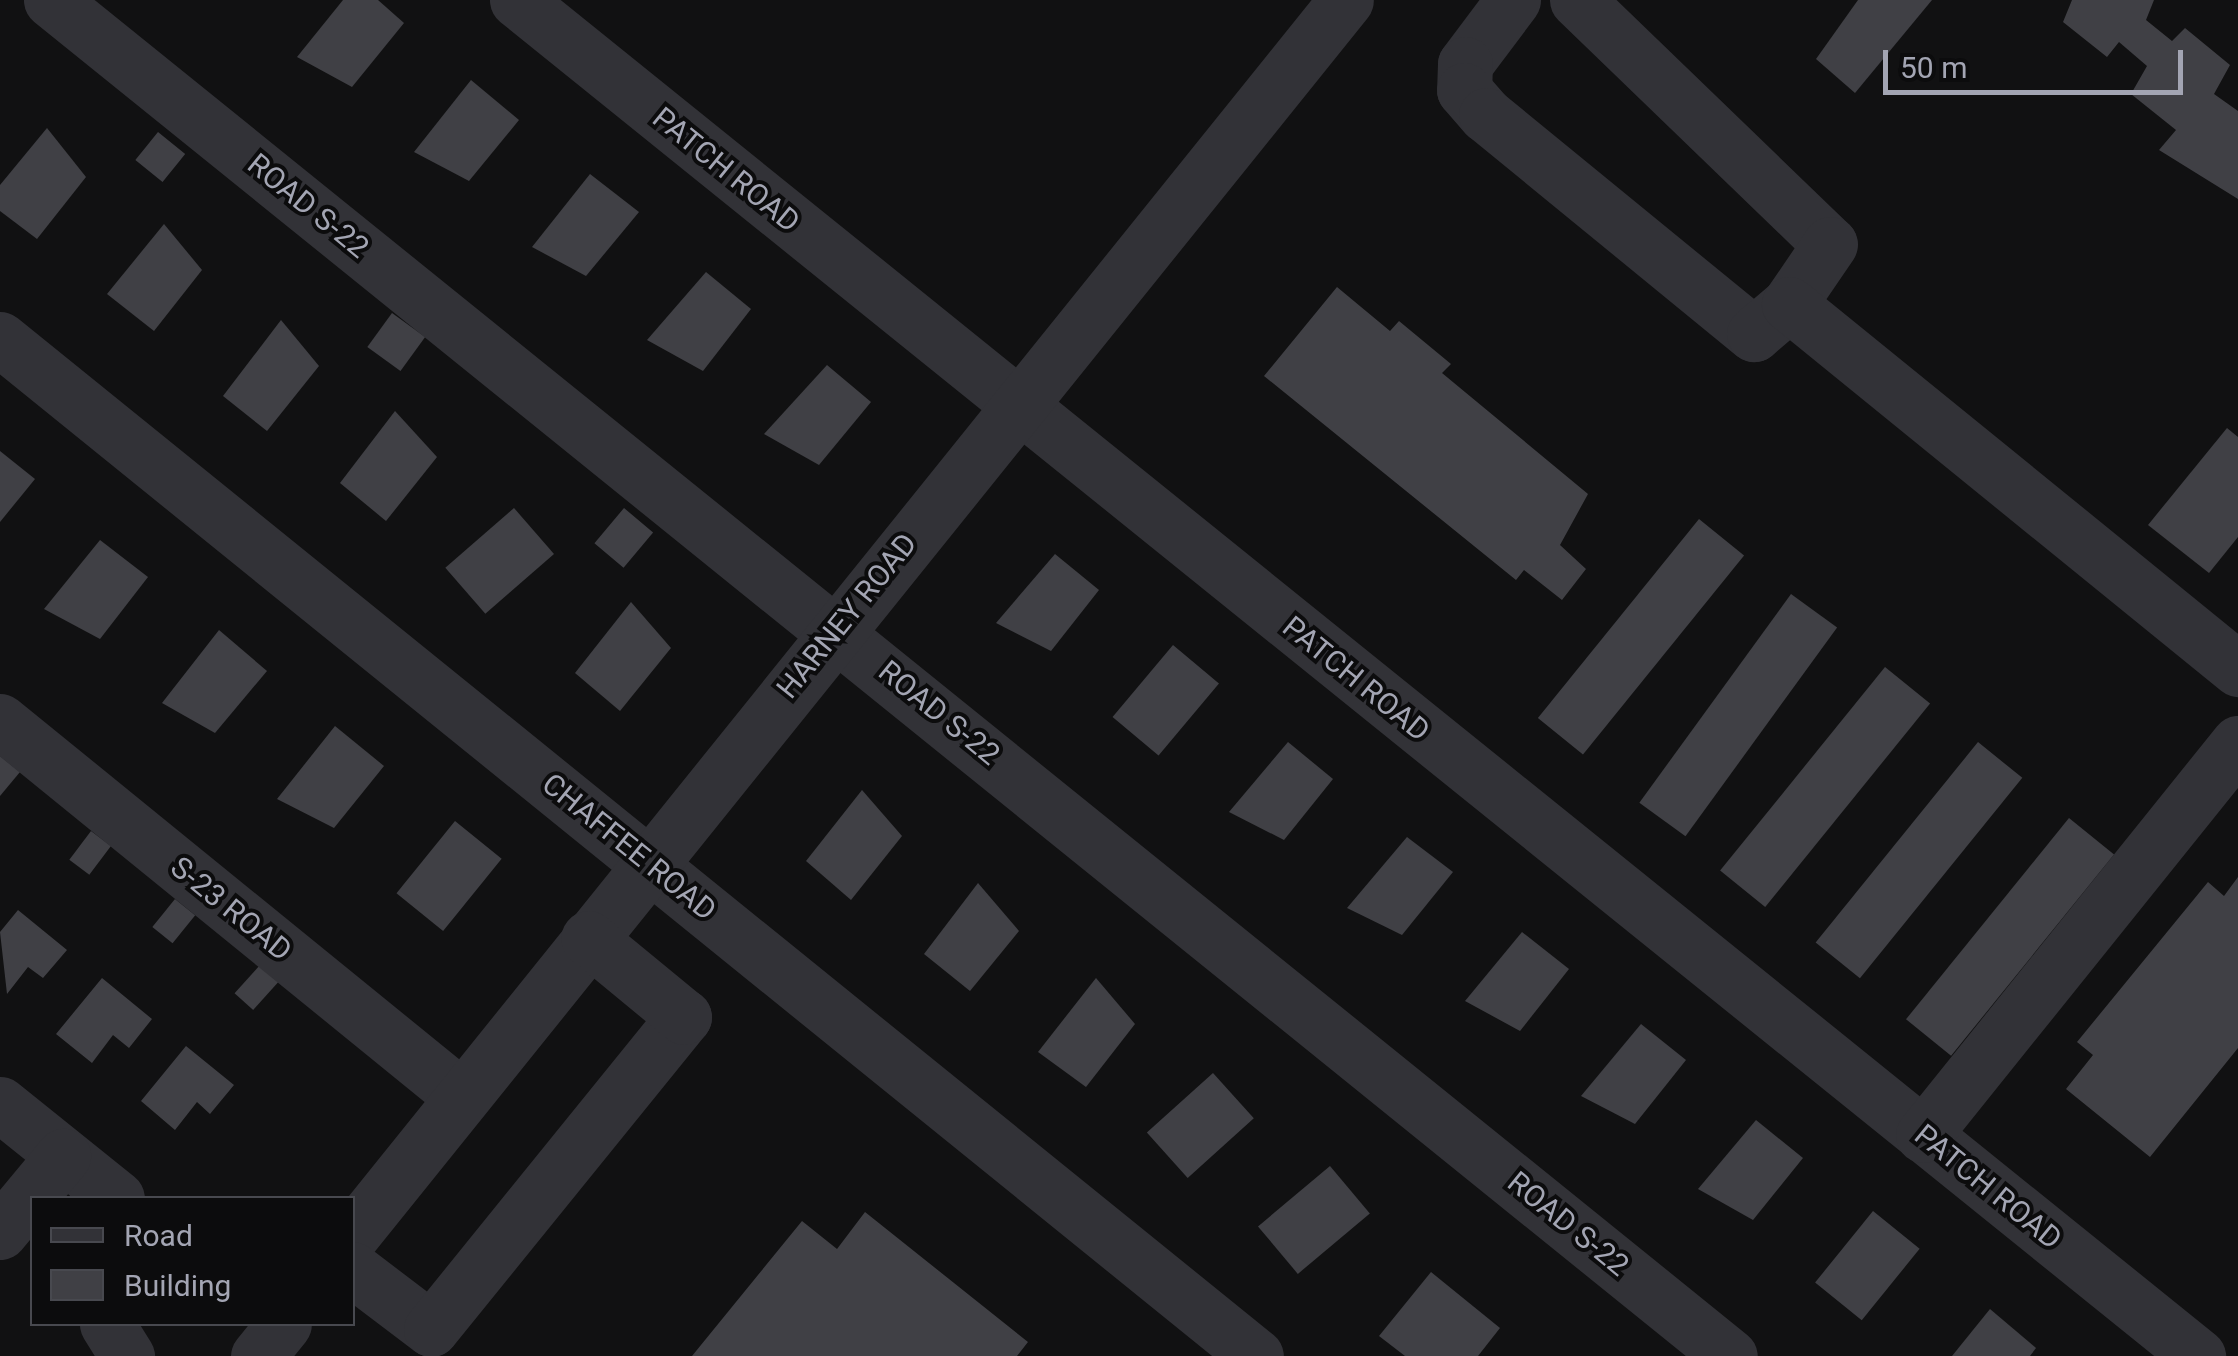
<!DOCTYPE html>
<style>
body{margin:0}
#map{position:relative;width:2238px;height:1356px;overflow:hidden;background:#111112;font-family:Roboto,sans-serif}
div>[style]{position:absolute}
.building>*{inset:0;background:#404045;transform-origin:0 0}
.minor>*{height:55px;margin:-27.5px;padding:0 27.5px;transform-origin:27.5px;border-radius:27.5px;background:#323237}
span{translate:-50% -50%;white-space:nowrap;text-align:center;line-height:1.15;-webkit-text-stroke:8px #0c0c0d;paint-order:stroke}
.street-label{font-size:30px;color:#a3a5b3}
.legend{position:absolute;left:30px;top:1196px;width:325px;height:130px;box-sizing:border-box;background:#0c0c0d;border:2px solid #48494f;margin:0;padding:12px 18px;list-style:none;font-size:30px;color:#a3a5b3}
.legend li{display:flex;align-items:center;gap:20px;height:50px}
.legend b{width:50px;border:2px solid #48494f}
.scale{position:absolute;left:1883px;top:50px;width:300px;height:45px;box-sizing:border-box;border:5px solid #a3a5b3;border-top:0;padding-left:12px;font-size:30px;line-height:35px;white-space:nowrap;color:#a3a5b3;-webkit-text-stroke:8px #0c0c0d;paint-order:stroke}
</style>
<div id="map">
<div class="building">
<i style="clip-path:polygon(343px 0,378px 0,404px 23px,352px 87px,297px 57px)"></i>
<i style="clip-path:polygon(1858px 0,1932px 0,1855px 93px,1816px 59px)"></i>
<i style="clip-path:polygon(2072px 0,2154px 0,2146px 20px,2172px 41px,2185px 28px,2230px 65px,2214px 94px,2238px 111px,2238px 199px,2159px 150px,2176px 130px,2131px 94px,2147px 66px,2119px 42px,2107px 57px,2063px 22px)"></i>
<i style="clip-path:polygon(471px 80px,519px 120px,469px 181px,414px 152px)"></i>
<i style="clip-path:polygon(47px 128px,86px 177px,37px 239px,0 211px,0 185px)"></i>
<i style="left:158px;top:132px;width:35px;height:36px;rotate:39deg"></i>
<i style="clip-path:polygon(590px 174px,639px 212px,586px 276px,532px 247px)"></i>
<i style="clip-path:polygon(164px 224px,202px 270px,154px 331px,107px 294px)"></i>
<i style="clip-path:polygon(706px 272px,751px 309px,703px 371px,647px 340px)"></i>
<i style="clip-path:polygon(1337px 287px,1390px 331px,1399px 321px,1451px 364px,1442px 373px,1588px 494px,1560px 545px,1586px 569px,1562px 600px,1524px 570px,1516px 580px,1264px 376px)"></i>
<i style="left:392px;top:313px;width:41px;height:42px;rotate:36deg"></i>
<i style="clip-path:polygon(281px 320px,319px 366px,267px 431px,223px 396px)"></i>
<i style="clip-path:polygon(827px 365px,871px 402px,819px 465px,764px 434px)"></i>
<i style="clip-path:polygon(395px 411px,437px 457px,386px 521px,340px 483px)"></i>
<i style="clip-path:polygon(2227px 428px,2238px 437px,2238px 537px,2209px 573px,2148px 525px)"></i>
<i style="clip-path:polygon(0 451px,35px 479px,0 522px)"></i>
<i style="left:514px;top:508px;width:61px;height:91px;rotate:49deg"></i>
<i style="left:624px;top:508px;width:38px;height:46px;rotate:40deg"></i>
<i style="left:1699px;top:519px;width:58px;height:256px;rotate:39deg"></i>
<i style="clip-path:polygon(100px 540px,148px 577px,100px 639px,44px 609px)"></i>
<i style="clip-path:polygon(1055px 554px,1099px 590px,1051px 651px,996px 623px)"></i>
<i style="left:1791px;top:594px;width:57px;height:258px;rotate:36deg"></i>
<i style="clip-path:polygon(631px 602px,671px 648px,620px 711px,575px 673px)"></i>
<i style="clip-path:polygon(219px 630px,267px 671px,215px 733px,162px 703px)"></i>
<i style="left:1173px;top:645px;width:60px;height:94px;rotate:40deg"></i>
<i style="left:1885px;top:667px;width:58px;height:262px;rotate:39deg"></i>
<i style="clip-path:polygon(335px 726px,384px 766px,334px 828px,277px 799px)"></i>
<i style="clip-path:polygon(1288px 742px,1333px 779px,1284px 840px,1229px 812px)"></i>
<i style="left:1978px;top:742px;width:57px;height:258px;rotate:39deg"></i>
<i style="clip-path:polygon(0 756px,20px 772px,0 796px)"></i>
<i style="clip-path:polygon(862px 790px,902px 836px,851px 900px,806px 861px)"></i>
<i style="left:2069px;top:818px;width:58px;height:259px;rotate:39deg"></i>
<i style="left:455px;top:821px;width:60px;height:93px;rotate:39deg"></i>
<i style="left:91px;top:831px;width:25px;height:36px;rotate:37deg"></i>
<i style="clip-path:polygon(1407px 837px,1453px 872px,1402px 935px,1347px 908px)"></i>
<i style="clip-path:polygon(2238px 877px,2238px 1048px,2150px 1157px,2066px 1089px,2093px 1055px,2077px 1042px,2208px 882px,2224px 896px)"></i>
<i style="clip-path:polygon(978px 883px,1019px 931px,970px 991px,924px 954px)"></i>
<i style="left:175px;top:899px;width:26px;height:36px;rotate:39deg"></i>
<i style="clip-path:polygon(18px 910px,67px 950px,43px 978px,28px 967px,7px 994px,0 932px)"></i>
<i style="clip-path:polygon(1522px 932px,1569px 969px,1520px 1031px,1465px 1001px)"></i>
<i style="left:260px;top:965px;width:25px;height:38px;rotate:42deg"></i>
<i style="clip-path:polygon(102px 978px,152px 1019px,129px 1048px,113px 1035px,92px 1063px,56px 1034px)"></i>
<i style="clip-path:polygon(1096px 978px,1135px 1024px,1086px 1087px,1038px 1052px)"></i>
<i style="clip-path:polygon(1641px 1024px,1686px 1060px,1635px 1124px,1581px 1096px)"></i>
<i style="clip-path:polygon(186px 1046px,234px 1085px,210px 1114px,197px 1102px,175px 1130px,141px 1101px)"></i>
<i style="left:1213px;top:1073px;width:61px;height:89px;rotate:48deg"></i>
<i style="clip-path:polygon(1756px 1120px,1803px 1158px,1753px 1220px,1698px 1189px)"></i>
<i style="left:1330px;top:1166px;width:62px;height:94px;rotate:50deg"></i>
<i style="left:1873px;top:1211px;width:60px;height:92px;rotate:39deg"></i>
<i style="clip-path:polygon(865px 1212px,1028px 1342px,1017px 1356px,692px 1356px,802px 1221px,837px 1249px)"></i>
<i style="clip-path:polygon(1431px 1272px,1500px 1328px,1478px 1356px,1405px 1356px,1379px 1336px)"></i>
<i style="clip-path:polygon(1990px 1309px,2036px 1348px,2030px 1356px,1952px 1356px)"></i>
</div>
<div class="minor">
<i style="left:51px;top:0;width:2158px;rotate:38.93deg"></i>
<i style="left:517px;top:0;width:2160px;rotate:38.89deg"></i>
<i style="left:1513px;top:0;width:80px;rotate:126.9deg"></i>
<i style="left:1465px;top:64px;width:26px;rotate:92deg"></i>
<i style="left:1464px;top:90px;width:33px;rotate:49deg"></i>
<i style="left:1486px;top:115px;width:346px;rotate:39.3deg"></i>
<i style="left:1754px;top:334px;width:46px;rotate:-40.6deg"></i>
<i style="left:1577px;top:0;width:351px;rotate:44deg"></i>
<i style="left:1830px;top:244px;width:73px;rotate:124.3deg"></i>
<i style="left:1789px;top:304px;width:579px;rotate:39.11deg"></i>
<i style="left:0;top:339px;width:1616px;rotate:39deg"></i>
<i style="left:0;top:721px;width:594px;rotate:39.13deg"></i>
<i style="left:0;top:1104px;width:150px;rotate:38.8deg"></i>
<i style="left:1923px;top:1135px;width:503px;rotate:-51.22deg"></i>
<i style="left:0;top:1232px;width:99px;rotate:-50.3deg"></i>
<i style="left:352px;top:1235px;width:1585px;rotate:-51.17deg"></i>
<i style="left:352px;top:1269px;width:99px;rotate:37.2deg"></i>
<i style="left:431px;top:1329px;width:402px;rotate:-51deg"></i>
<i style="left:684px;top:1017px;width:124px;rotate:-140.5deg"></i>
<i style="left:107px;top:1324px;width:38px;rotate:58deg"></i>
<i style="left:258px;top:1356px;width:41px;rotate:-50.9deg"></i>
</div>
<div class="street-label">
<span style="left:726px;top:170px;rotate:39deg">PATCH ROAD</span>
<span style="left:308px;top:206px;rotate:39deg">ROAD S-22</span>
<span style="left:847px;top:616px;rotate:-51deg">HARNEY ROAD</span>
<span style="left:1356px;top:679px;rotate:39deg">PATCH ROAD</span>
<span style="left:939px;top:713px;rotate:39deg">ROAD S-22</span>
<span style="left:629px;top:847px;rotate:39deg">CHAFFEE ROAD</span>
<span style="left:231px;top:909px;rotate:39deg">S-23 ROAD</span>
<span style="left:1988px;top:1187px;rotate:39deg">PATCH ROAD</span>
<span style="left:1568px;top:1224px;rotate:39deg">ROAD S-22</span>
</div>
<ul class="legend">
<li><b style="height:12px;background:#323237"></b>Road</li>
<li><b style="height:28px;background:#404045"></b>Building</li>
</ul>
<div class="scale">50 m</div>
</div>
